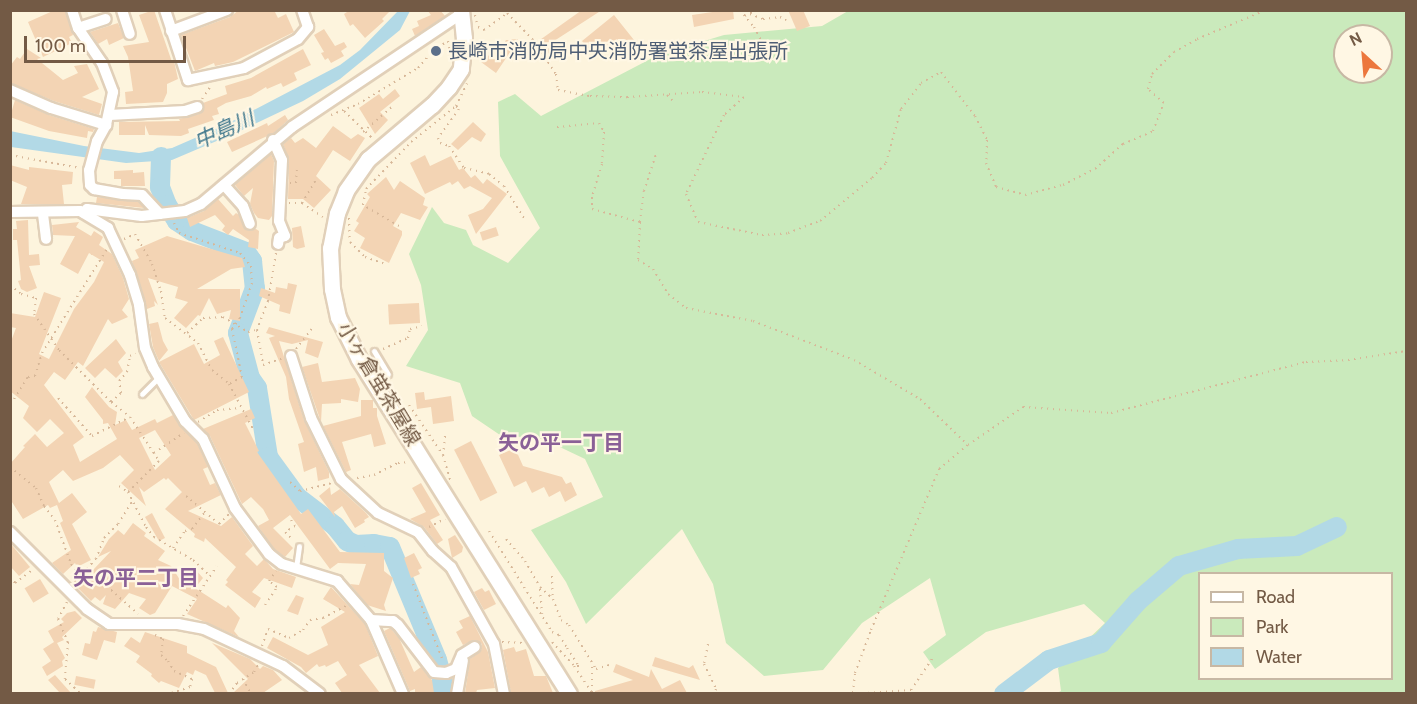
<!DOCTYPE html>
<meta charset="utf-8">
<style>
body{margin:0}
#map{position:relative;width:1417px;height:704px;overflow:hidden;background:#fdf4dd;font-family:Cabin,"Noto Sans JP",sans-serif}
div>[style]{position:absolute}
.green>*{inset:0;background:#caeabc}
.water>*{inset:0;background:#b2d9e6}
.river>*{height:20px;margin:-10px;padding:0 10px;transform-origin:10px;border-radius:10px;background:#b2d9e6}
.building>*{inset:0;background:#f3d4b4;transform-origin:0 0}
.path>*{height:2px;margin-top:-1px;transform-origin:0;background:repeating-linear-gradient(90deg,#d7b798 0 1.5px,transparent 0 6px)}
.roads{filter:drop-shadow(2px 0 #e1d0b9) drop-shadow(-2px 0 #e1d0b9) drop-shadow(0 2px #e1d0b9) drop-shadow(0 -2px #e1d0b9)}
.lane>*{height:5px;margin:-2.5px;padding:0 2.5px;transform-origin:2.5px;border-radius:2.5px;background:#fff}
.street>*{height:10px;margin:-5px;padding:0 5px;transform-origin:5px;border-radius:5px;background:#fff}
.secondary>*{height:15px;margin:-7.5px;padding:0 7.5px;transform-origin:7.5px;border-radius:7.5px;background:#fff}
.dots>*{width:16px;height:16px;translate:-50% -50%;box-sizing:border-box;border:3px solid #fff7e4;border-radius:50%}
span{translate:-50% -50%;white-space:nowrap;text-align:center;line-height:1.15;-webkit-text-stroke:4.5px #fff7e4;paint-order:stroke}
.service-label{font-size:20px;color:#4e5e75}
.left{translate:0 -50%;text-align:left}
.street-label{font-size:20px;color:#735a45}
.water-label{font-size:21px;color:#42798e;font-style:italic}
.neighbourhood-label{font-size:21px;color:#8a6097;font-weight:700}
.frame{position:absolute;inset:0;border:12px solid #735a45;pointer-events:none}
.legend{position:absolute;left:1198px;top:572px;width:195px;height:108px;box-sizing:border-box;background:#fff7e4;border:2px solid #c7b8a4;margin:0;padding:8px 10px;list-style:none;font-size:18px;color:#735a45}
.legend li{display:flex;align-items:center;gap:12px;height:30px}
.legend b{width:30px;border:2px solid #c7b8a4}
.north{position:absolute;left:1333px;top:24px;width:60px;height:60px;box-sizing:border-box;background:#fff7e4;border:2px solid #c7b8a4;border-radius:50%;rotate:334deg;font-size:16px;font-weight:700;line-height:24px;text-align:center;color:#735a45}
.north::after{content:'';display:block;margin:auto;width:21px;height:27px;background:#ec773d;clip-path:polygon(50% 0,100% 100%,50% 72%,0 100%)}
.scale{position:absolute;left:24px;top:36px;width:162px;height:27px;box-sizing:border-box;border:3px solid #735a45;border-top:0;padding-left:8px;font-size:18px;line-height:21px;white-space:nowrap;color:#735a45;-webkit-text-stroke:4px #fff7e4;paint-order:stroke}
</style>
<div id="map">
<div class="green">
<i style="clip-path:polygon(evenodd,848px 11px,1406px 11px,1406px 693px,1057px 693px,1061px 691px,1058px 668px,1105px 623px,1084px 604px,986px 632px,935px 669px,923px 652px,946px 635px,930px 578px,862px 623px,823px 670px,764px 676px,726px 643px,713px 584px,682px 529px,586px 624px,566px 582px,531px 530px,603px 497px,585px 459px,543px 439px,500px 435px,472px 416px,460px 383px,406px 366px,428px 330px,421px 285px,409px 254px,432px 207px,444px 223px,466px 230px,473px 245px,508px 263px,540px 228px,500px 156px,498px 102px,515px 94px,541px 116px,658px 55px,724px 35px,822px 26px,848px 11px,1345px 36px,1381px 36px,1381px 72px,1345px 72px,1345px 36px,848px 11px,1200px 574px,1392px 574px,1392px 678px,1200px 678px,1200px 574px)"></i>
</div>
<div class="water">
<i style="clip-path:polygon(398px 11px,410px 11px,400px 30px,340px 79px,303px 101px,240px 131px,172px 160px,126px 163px,11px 147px,10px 131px,84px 146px,139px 153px,172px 148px,227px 124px,340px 65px,360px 50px)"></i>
</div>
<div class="river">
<i style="left:161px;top:157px;width:30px;rotate:92deg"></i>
<i style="left:160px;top:187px;width:19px;rotate:69deg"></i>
<i style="left:167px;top:205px;width:19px;rotate:58deg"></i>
<i style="left:177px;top:221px;width:18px;rotate:34deg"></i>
<i style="left:192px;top:231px;width:58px;rotate:21.3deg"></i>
<i style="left:246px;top:252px;width:11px;rotate:56deg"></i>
<i style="left:252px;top:261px;width:27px;rotate:84deg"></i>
<i style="left:255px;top:288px;width:48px;rotate:110.7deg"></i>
<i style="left:238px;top:333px;width:47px;rotate:75.1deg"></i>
<i style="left:250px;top:378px;width:12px;rotate:55deg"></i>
<i style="left:257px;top:388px;width:70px;rotate:80.9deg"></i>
<i style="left:268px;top:457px;width:49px;rotate:54.1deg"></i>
<i style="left:297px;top:497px;width:48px;rotate:37.3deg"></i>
<i style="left:335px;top:526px;width:19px;rotate:51deg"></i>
<i style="left:347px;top:541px;width:10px;rotate:24deg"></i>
<i style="left:356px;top:545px;width:18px;rotate:-3deg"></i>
<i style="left:374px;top:544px;width:16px;rotate:11deg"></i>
<i style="left:390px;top:547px;width:122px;rotate:67.4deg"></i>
<i style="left:437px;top:660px;width:18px;rotate:74deg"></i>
<i style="left:442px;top:677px;width:17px;rotate:90deg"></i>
<i style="left:1004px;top:694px;width:56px;rotate:-37.1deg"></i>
<i style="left:1049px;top:660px;width:55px;rotate:-18.1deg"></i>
<i style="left:1101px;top:643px;width:56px;rotate:-48.6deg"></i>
<i style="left:1138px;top:601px;width:54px;rotate:-40.5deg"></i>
<i style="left:1179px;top:566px;width:61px;rotate:-16.1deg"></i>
<i style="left:1238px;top:549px;width:59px;rotate:-2.9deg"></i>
<i style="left:1297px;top:546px;width:44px;rotate:-25.4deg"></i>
</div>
<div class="building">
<i style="clip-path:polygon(55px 10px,65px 10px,73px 35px,69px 37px,72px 43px,43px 57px,28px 22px)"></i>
<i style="clip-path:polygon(154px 10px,172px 62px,174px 61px,178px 79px,167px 84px,167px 93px,163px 102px,126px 104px,125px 92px,133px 91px,128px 57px,123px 46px,149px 42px,139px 15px)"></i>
<i style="clip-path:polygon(239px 10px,274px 10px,278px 18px,286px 14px,294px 32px,233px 62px,215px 66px,214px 63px,195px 71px,181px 35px,230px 17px)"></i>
<i style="clip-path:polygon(350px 10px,391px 10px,382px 19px,384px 21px,365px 38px,353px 24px,350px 26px,344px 14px)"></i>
<i style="clip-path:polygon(427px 10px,440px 10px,445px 16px,415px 36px,412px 29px,419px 26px,417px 21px,431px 15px)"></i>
<i style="clip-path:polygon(582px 10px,602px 10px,554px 41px,564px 53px,555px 60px,537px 42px)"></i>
<i style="clip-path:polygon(726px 10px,733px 10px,734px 19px,694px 27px,692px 15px)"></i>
<i style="clip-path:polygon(788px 10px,803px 10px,810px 26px,797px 31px)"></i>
<i style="clip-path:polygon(614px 15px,634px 40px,619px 54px,609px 43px,594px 56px,582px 41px)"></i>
<i style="clip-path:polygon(118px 23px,124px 38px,109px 45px,107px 39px,98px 44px,90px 32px)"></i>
<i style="clip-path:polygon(324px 29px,335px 46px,344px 42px,347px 47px,341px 51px,344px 56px,331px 63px,328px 58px,325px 60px,321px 53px,324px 52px,314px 35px)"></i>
<i style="clip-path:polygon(519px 39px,496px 73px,481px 62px,495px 50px,498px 53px,506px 40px)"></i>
<i style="clip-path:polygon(27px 49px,41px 58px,37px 59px,63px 80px,78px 73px,74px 66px,87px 64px,99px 89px,82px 97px,102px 104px,99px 115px,54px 101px,10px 83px,10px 66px,17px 57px,20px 59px)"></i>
<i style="clip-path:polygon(303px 49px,311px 65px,294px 73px,297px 80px,283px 87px,281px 83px,267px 89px,266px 87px,251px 96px,226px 103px,217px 108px,219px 114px,212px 116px,214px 120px,188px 129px,189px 133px,181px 136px,149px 135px,145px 125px,145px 135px,119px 135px,119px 122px,180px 121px,179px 119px,199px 114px,204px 109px,203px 103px,227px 94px,225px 86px,251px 78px)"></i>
<i style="clip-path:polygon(395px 89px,400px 96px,380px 112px,388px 120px,375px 134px,359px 108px,379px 94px,383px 99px)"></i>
<i style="clip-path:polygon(15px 100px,49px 115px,94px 129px,93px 132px,88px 131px,87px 138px,49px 131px,10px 117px)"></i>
<i style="clip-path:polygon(285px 115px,288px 120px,274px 133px,232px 152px,227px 142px,267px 123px,268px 126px)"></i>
<i style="clip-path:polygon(473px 122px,486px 134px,481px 142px,472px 137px,458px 150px,451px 144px)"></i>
<i style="clip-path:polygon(333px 126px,351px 139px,358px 134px,365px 138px,350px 161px,333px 150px,316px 176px,331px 190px,314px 208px,303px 199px,288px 199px,289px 160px,283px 144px,291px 138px,295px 143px,303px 138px,316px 148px)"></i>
<i style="clip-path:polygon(271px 154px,274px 161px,272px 216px,269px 220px,258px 218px,254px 213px,250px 204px,253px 188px,244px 196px,235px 185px)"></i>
<i style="clip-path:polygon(425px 155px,430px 166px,451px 156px,459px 170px,463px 168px,471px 178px,475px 175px,483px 184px,487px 179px,507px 194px,476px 234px,468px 215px,483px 209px,492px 198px,470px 186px,464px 189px,458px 181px,452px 185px,450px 182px,425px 194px,410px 163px)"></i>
<i style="clip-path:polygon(10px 165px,29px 170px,29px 167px,73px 172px,72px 184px,62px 185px,64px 204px,21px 204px,27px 187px,10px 180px)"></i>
<i style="clip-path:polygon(133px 170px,133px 173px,144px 172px,145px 186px,121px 186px,121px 179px,114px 179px,114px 171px)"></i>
<i style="clip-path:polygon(386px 177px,394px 190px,400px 181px,425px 198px,423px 205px,428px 207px,420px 220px,401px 213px,393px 226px,402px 231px,402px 235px,389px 263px,360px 248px,365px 238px,354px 231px,359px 223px,356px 221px,370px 197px,367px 194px)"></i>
<i style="clip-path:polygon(97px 197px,139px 202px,144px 208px,96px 203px)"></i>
<i style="clip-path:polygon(218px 199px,233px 216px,236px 213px,239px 215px,246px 230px,256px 229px,259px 231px,258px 249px,248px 247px,249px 240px,233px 229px,228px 235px,222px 230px,225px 226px,215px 215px,190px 227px,187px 218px,204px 211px)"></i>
<i style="clip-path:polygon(28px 220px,29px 255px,39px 254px,40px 265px,29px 266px,37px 288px,27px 292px,21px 289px,18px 281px,21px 280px,17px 240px,13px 240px,13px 229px,17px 229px,16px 221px)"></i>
<i style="clip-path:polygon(evenodd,79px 222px,76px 227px,91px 236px,94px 231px,103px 237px,99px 245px,112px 254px,123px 278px,129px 299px,122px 310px,128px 317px,112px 324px,108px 319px,83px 366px,78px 362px,65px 380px,54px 372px,44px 385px,84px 437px,73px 445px,80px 462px,117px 439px,108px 423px,103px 424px,103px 420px,85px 397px,92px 387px,109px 407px,117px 412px,115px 425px,126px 420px,132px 430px,155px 419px,157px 423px,173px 415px,197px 443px,208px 467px,203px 469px,210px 485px,215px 483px,221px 495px,188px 511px,221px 526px,232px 517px,253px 546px,245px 554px,257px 566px,264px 559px,273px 569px,296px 577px,292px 588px,264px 578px,252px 592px,261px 598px,255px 608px,225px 585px,228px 582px,226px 580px,236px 567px,205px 538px,204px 542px,194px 537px,195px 534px,165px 509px,182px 492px,168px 478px,166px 480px,164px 478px,144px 492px,139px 487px,146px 506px,121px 483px,134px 470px,120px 455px,103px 468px,73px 481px,63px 470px,49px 482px,59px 503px,72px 493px,87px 512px,72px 524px,91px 560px,77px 567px,75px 563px,63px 574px,52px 563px,71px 550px,60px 523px,63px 521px,57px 505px,50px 508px,48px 505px,23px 519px,10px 499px,10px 464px,25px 447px,23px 446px,35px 434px,47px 447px,64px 433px,50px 419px,37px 432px,23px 418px,29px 406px,10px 391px,10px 344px,16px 328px,10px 327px,10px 313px,35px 317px,44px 292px,61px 298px,39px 354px,49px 359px,74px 309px,94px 282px,104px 262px,89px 253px,78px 274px,60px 264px,75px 236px,53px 235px,52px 225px,79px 222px,155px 430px,171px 455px,155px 470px,139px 438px,155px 430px)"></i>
<i style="clip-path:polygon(301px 226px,305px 247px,297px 249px,293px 247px,292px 228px)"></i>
<i style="left:496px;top:227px;width:9px;height:17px;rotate:72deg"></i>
<i style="clip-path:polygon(167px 236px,242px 258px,245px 267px,231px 269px,197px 289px,240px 289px,240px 321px,229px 319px,231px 310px,217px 314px,209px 298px,200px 316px,198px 315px,186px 328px,174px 318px,188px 302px,175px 298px,178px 287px,148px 278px,158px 305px,154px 301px,155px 306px,147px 309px,132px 261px,139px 258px,135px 250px)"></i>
<i style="clip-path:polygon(288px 283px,297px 285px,290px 314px,279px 311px,280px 305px,259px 296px,261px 288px,275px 293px,276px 287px,287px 289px)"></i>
<i style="left:419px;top:303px;width:20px;height:31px;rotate:87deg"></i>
<i style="clip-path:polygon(158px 322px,163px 341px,168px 350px,159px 361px,153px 347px,149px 324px)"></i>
<i style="clip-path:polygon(269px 327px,323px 342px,318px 358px,305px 353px,308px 340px,292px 344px,279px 341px,304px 420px,329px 472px,329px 478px,318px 481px,316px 467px,304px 472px,298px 444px,304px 442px,289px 399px,286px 377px,269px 338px,275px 336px,266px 333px)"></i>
<i style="clip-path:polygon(223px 337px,249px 392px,194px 420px,159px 362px,194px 344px,204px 364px,220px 355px,214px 341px)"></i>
<i style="clip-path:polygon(116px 339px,126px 353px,118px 362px,123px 371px,116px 378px,105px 368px,95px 378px,85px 368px)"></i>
<i style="clip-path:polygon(318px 363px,322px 382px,355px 378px,360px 389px,358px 402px,341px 399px,341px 403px,322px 404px,321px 422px,302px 367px)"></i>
<i style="clip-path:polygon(424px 392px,425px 400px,451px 396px,454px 421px,433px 424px,431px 407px,417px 409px,415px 393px)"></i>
<i style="clip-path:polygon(361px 400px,373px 400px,373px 408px,377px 408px,377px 416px,386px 444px,374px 447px,371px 434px,342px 442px,351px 470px,346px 472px,323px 426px,361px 416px)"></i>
<i style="clip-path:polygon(251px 409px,255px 418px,245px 423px,259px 451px,257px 452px,301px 514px,308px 509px,340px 552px,384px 553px,384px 571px,393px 578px,384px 605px,386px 611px,367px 605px,350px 584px,359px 585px,366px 564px,338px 563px,330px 569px,290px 515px,273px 528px,293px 548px,285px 557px,274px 549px,258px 526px,269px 520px,263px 509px,251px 497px,242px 504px,210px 436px,203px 429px)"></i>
<i style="left:471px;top:441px;width:58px;height:19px;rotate:63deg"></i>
<i style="clip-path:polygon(515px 448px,523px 466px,562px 477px,566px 484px,571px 482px,577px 495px,565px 502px,560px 491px,549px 497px,544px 487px,532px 493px,526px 481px,514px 487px,499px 455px)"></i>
<i style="clip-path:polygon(421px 483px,440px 515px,430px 520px,443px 540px,437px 544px,424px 527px,410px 519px,426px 512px,412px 488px)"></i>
<i style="clip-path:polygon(330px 487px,331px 495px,340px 489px,366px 513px,369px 517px,364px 520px,365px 522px,355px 528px,342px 506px,334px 512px,335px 517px,319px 496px)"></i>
<i style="clip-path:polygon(152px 513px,165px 538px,159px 541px,145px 517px)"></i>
<i style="clip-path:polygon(133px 523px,146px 533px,144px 536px,165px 551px,158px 560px,171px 566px,182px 583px,194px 568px,203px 578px,195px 588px,226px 608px,228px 605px,240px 618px,234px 631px,239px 637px,187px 614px,197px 599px,172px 586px,155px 613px,150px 615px,139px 608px,146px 599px,129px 593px,115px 609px,103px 604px,106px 595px,100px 601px,95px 597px,91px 601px,77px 587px,111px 551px,98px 557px,109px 539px,118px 530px,124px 535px)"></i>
<i style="clip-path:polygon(455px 535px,463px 547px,462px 552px,452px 558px,448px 539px)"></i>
<i style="clip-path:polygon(10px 543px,30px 567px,19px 576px,10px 566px)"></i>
<i style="clip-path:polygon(414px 553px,422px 568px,418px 570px,420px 574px,411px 578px,404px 558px)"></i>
<i style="left:40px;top:579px;width:17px;height:18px;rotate:59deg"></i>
<i style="clip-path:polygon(331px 587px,365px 624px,378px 656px,359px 665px,380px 693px,342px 693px,335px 683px,347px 675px,338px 661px,326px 667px,325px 665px,319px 667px,317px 664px,306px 673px,301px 667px,267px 648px,273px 637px,308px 655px,328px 645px,321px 627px,345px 612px,323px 599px)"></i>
<i style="clip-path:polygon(482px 588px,485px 592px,489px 590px,496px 604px,484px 610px,474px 592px)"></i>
<i style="clip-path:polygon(296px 595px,304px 598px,298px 615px,287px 611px)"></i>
<i style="clip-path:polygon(75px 611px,82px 618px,62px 637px,64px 640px,57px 643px,65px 658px,62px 661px,63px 666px,47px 676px,42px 667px,51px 661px,43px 649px,54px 642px,48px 631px,64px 622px,61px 619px,67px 613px)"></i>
<i style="clip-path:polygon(470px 616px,488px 652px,495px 688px,477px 690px,476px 693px,465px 693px,470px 659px,481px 651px,482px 644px,474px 640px,463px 645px,456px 632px,463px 628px,459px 621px)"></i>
<i style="clip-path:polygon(98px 627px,117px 632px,115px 643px,104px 640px,97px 660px,82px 655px,85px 643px,90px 644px,93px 631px,96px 632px)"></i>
<i style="clip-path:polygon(390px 628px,399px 638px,414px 672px,421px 667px,432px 680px,434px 693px,415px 693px,415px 689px,410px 691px,384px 631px)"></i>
<i style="clip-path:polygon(145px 632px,187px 646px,187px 653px,216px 667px,228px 693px,215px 693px,206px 675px,195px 670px,193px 675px,187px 672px,179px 688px,161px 681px,159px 683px,151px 676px,152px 674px,136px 662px,140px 656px,124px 646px,131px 637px,140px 643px)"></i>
<i style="clip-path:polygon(212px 643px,250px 659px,260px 669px,263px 666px,273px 670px,282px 680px,263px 693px,233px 693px,248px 679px)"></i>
<i style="clip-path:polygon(514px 647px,516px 652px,526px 649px,534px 676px,546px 676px,553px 693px,511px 693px,503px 650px)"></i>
<i style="clip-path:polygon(655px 657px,689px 668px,693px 665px,700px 680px,652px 666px)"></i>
<i style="clip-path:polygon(616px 664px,649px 677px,651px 669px,662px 689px,680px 680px,687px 693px,595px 693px,595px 691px,633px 680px,613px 672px)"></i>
<i style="clip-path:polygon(55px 675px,71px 693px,60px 693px,48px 680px)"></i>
<i style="left:76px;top:676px;width:20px;height:9px;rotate:11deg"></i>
</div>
<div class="path">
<i style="left:740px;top:10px;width:22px;rotate:51deg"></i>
<i style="left:754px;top:27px;width:19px;rotate:62deg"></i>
<i style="left:750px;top:14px;width:14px;rotate:21deg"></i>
<i style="left:763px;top:19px;width:17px;rotate:-7deg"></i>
<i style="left:780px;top:17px;width:7px;rotate:27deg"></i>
<i style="left:475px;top:15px;width:12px;rotate:76deg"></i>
<i style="left:478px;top:27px;width:7px;rotate:27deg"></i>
<i style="left:484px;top:30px;width:29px;rotate:-36deg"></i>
<i style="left:507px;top:13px;width:40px;rotate:46deg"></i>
<i style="left:535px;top:42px;width:38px;rotate:57deg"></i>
<i style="left:556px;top:74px;width:16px;rotate:83deg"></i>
<i style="left:558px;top:90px;width:33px;rotate:11deg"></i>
<i style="left:590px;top:96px;width:37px;rotate:2deg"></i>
<i style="left:627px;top:97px;width:75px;rotate:-3.8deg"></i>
<i style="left:702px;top:92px;width:42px;rotate:6.8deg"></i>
<i style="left:744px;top:97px;width:27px;rotate:138deg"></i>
<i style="left:724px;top:115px;width:88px;rotate:115.7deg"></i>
<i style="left:686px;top:194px;width:30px;rotate:67deg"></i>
<i style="left:698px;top:222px;width:65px;rotate:11.5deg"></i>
<i style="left:762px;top:235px;width:26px;rotate:-4deg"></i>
<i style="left:788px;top:233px;width:34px;rotate:-21deg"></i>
<i style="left:820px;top:221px;width:67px;rotate:-39.6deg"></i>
<i style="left:872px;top:178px;width:21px;rotate:-47deg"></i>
<i style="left:886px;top:163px;width:56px;rotate:-74.5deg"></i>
<i style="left:901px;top:109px;width:33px;rotate:-52deg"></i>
<i style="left:921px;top:83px;width:23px;rotate:-29deg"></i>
<i style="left:941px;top:72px;width:56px;rotate:52.3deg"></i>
<i style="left:975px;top:116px;width:27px;rotate:63deg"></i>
<i style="left:987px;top:140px;width:23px;rotate:92deg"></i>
<i style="left:986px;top:163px;width:26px;rotate:67deg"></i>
<i style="left:996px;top:187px;width:30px;rotate:15deg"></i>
<i style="left:1025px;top:195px;width:39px;rotate:-15deg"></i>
<i style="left:1063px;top:185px;width:36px;rotate:-27deg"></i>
<i style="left:1095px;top:169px;width:38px;rotate:-42deg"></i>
<i style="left:1123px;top:144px;width:33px;rotate:-23deg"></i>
<i style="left:1153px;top:131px;width:30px;rotate:-69deg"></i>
<i style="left:1164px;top:103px;width:21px;rotate:-139deg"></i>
<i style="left:1148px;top:89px;width:16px;rotate:-75deg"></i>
<i style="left:1152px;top:74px;width:31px;rotate:-45deg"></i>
<i style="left:1174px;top:52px;width:26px;rotate:-29deg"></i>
<i style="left:1197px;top:39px;width:75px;rotate:-22.8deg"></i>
<i style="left:745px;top:16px;width:13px;rotate:-29deg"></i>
<i style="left:667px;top:95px;width:11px;rotate:45deg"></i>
<i style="left:202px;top:99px;width:14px;rotate:-56deg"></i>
<i style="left:456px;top:106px;width:4px;rotate:45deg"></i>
<i style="left:459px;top:109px;width:36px;rotate:126deg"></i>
<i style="left:438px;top:138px;width:5px;rotate:68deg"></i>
<i style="left:440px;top:143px;width:9px;rotate:18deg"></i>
<i style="left:449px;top:146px;width:27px;rotate:56deg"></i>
<i style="left:464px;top:168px;width:26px;rotate:13deg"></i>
<i style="left:489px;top:174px;width:19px;rotate:39deg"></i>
<i style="left:504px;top:186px;width:40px;rotate:58deg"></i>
<i style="left:344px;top:111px;width:39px;rotate:44deg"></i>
<i style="left:331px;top:115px;width:29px;rotate:-22deg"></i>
<i style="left:358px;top:104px;width:70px;rotate:-31deg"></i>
<i style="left:418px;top:68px;width:23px;rotate:-49deg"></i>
<i style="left:433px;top:51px;width:18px;rotate:-34deg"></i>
<i style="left:448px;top:41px;width:10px;rotate:79deg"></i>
<i style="left:557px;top:127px;width:42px;rotate:-5.4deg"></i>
<i style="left:599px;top:123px;width:10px;rotate:61deg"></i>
<i style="left:604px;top:132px;width:32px;rotate:94deg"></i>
<i style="left:602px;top:164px;width:34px;rotate:107deg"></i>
<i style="left:592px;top:197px;width:12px;rotate:90deg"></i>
<i style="left:592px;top:209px;width:50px;rotate:15.2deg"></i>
<i style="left:640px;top:222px;width:38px;rotate:93deg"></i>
<i style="left:638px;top:260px;width:17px;rotate:31deg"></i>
<i style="left:653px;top:269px;width:29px;rotate:59deg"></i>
<i style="left:668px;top:294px;width:23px;rotate:38deg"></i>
<i style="left:686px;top:308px;width:68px;rotate:11deg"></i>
<i style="left:753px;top:321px;width:108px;rotate:21.1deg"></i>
<i style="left:854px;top:360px;width:77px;rotate:30.6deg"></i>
<i style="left:920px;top:399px;width:66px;rotate:43.8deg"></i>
<i style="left:968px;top:445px;width:67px;rotate:-34.6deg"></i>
<i style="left:1023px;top:407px;width:88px;rotate:3.9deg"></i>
<i style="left:1111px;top:413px;width:202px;rotate:-14.7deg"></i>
<i style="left:1306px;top:362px;width:42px;rotate:-2.7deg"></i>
<i style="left:1348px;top:360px;width:59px;rotate:-8.8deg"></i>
<i style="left:363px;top:132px;width:40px;rotate:-41deg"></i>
<i style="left:10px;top:155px;width:71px;rotate:10.5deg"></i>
<i style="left:290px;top:183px;width:6px"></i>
<i style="left:296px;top:183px;width:14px;rotate:-86deg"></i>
<i style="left:289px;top:203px;width:13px"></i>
<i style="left:302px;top:203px;width:25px;rotate:34deg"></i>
<i style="left:302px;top:203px;width:26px;rotate:-59deg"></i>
<i style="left:349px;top:218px;width:24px;rotate:88deg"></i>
<i style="left:350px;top:242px;width:21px;rotate:45deg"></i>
<i style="left:365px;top:257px;width:21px;rotate:19deg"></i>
<i style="left:640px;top:222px;width:31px;rotate:-83deg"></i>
<i style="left:644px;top:191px;width:38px;rotate:-72deg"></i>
<i style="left:174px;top:223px;width:11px;rotate:63deg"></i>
<i style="left:179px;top:233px;width:64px;rotate:18.2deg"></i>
<i style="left:240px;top:253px;width:17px;rotate:50deg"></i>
<i style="left:251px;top:266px;width:17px;rotate:87deg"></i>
<i style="left:252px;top:283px;width:37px;rotate:109deg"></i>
<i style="left:240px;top:318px;width:14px;rotate:126deg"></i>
<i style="left:232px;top:329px;width:49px;rotate:78.2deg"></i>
<i style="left:242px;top:377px;width:15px;rotate:152deg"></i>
<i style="left:399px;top:226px;width:42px;rotate:-149.7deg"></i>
<i style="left:363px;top:205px;width:16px;rotate:-79deg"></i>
<i style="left:366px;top:189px;width:65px;rotate:-46.2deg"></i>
<i style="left:411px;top:142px;width:58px;rotate:-38.7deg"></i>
<i style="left:456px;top:106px;width:25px;rotate:-64deg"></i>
<i style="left:124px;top:239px;width:12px;rotate:-24deg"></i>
<i style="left:135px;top:234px;width:34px;rotate:60deg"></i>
<i style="left:152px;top:264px;width:28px;rotate:72deg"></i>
<i style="left:161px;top:291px;width:27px;rotate:82deg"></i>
<i style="left:165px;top:318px;width:41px;rotate:37.1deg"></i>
<i style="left:198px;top:343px;width:30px;rotate:63deg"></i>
<i style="left:212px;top:370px;width:22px;rotate:39deg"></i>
<i style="left:229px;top:384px;width:51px;rotate:61.9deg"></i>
<i style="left:276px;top:253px;width:49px;rotate:99.5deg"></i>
<i style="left:268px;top:301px;width:31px;rotate:111deg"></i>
<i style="left:257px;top:330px;width:36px;rotate:80deg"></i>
<i style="left:263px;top:365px;width:21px;rotate:-19deg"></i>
<i style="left:10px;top:285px;width:14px;rotate:39deg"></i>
<i style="left:21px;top:294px;width:16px;rotate:15deg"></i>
<i style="left:36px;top:298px;width:16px;rotate:97deg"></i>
<i style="left:34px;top:314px;width:44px;rotate:55.2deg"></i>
<i style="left:59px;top:350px;width:74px;rotate:45deg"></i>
<i style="left:111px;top:402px;width:24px;rotate:38deg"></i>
<i style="left:130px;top:417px;width:53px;rotate:56.6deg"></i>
<i style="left:159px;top:461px;width:44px;rotate:135deg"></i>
<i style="left:187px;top:333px;width:22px;rotate:-43deg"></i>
<i style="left:203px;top:318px;width:20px;rotate:-3deg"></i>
<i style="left:223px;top:317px;width:29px;rotate:31deg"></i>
<i style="left:248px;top:332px;width:7px;rotate:-16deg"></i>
<i style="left:296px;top:349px;width:28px;rotate:-52deg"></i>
<i style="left:383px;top:349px;width:27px;rotate:-24deg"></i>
<i style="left:408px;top:338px;width:9px;rotate:-77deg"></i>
<i style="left:410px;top:329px;width:12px;rotate:-14deg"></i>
<i style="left:58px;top:398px;width:51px;rotate:48.2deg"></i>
<i style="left:92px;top:436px;width:42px;rotate:-26.6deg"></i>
<i style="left:14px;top:399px;width:26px;rotate:-58deg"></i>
<i style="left:28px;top:377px;width:7px;rotate:-8deg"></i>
<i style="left:35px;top:376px;width:24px;rotate:-73deg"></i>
<i style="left:42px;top:353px;width:123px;rotate:-58deg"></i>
<i style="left:111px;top:402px;width:13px;rotate:-42deg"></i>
<i style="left:121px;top:393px;width:12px;rotate:-99deg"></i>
<i style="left:119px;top:381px;width:12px;rotate:-48deg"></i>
<i style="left:127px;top:372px;width:16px;rotate:-79deg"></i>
<i style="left:130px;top:356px;width:6px;rotate:-31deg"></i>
<i style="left:409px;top:405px;width:60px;rotate:55.8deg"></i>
<i style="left:198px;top:422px;width:22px;rotate:-32deg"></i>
<i style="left:217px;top:410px;width:22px;rotate:-5deg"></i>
<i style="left:445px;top:436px;width:19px;rotate:96deg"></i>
<i style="left:443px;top:455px;width:26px;rotate:74deg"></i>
<i style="left:154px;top:453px;width:36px;rotate:-34deg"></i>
<i style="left:10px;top:467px;width:33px;rotate:39deg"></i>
<i style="left:36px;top:488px;width:20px;rotate:66deg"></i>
<i style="left:44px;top:506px;width:18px;rotate:52deg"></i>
<i style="left:55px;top:520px;width:47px;rotate:70deg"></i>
<i style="left:71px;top:564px;width:16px;rotate:52deg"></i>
<i style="left:357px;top:478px;width:17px;rotate:-10deg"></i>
<i style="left:374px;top:475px;width:27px;rotate:-27deg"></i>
<i style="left:398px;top:463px;width:10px;rotate:-6deg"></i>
<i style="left:290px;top:482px;width:13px;rotate:42deg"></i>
<i style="left:300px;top:491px;width:34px;rotate:-14deg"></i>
<i style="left:119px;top:486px;width:11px;rotate:34deg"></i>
<i style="left:128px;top:492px;width:39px;rotate:63deg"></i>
<i style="left:146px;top:527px;width:13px;rotate:51deg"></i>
<i style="left:154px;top:537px;width:45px;rotate:30.5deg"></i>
<i style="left:193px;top:560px;width:23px;rotate:43deg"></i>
<i style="left:186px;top:496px;width:43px;rotate:40.3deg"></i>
<i style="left:219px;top:524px;width:14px;rotate:-45deg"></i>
<i style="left:291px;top:520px;width:7px;rotate:56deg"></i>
<i style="left:295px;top:526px;width:12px;rotate:149deg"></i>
<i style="left:285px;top:532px;width:11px;rotate:45deg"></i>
<i style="left:429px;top:527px;width:18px;rotate:-27deg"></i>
<i style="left:489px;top:531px;width:119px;rotate:58deg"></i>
<i style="left:552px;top:632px;width:8px;rotate:23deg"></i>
<i style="left:559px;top:635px;width:15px;rotate:58deg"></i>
<i style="left:567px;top:648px;width:20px;rotate:57deg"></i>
<i style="left:578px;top:665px;width:5px;rotate:90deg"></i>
<i style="left:506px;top:539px;width:29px;rotate:49deg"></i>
<i style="left:525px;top:561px;width:30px;rotate:60deg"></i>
<i style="left:540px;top:587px;width:18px;rotate:43deg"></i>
<i style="left:553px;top:599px;width:22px;rotate:69deg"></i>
<i style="left:561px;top:620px;width:9px;rotate:32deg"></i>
<i style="left:569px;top:625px;width:52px;rotate:58.5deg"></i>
<i style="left:596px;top:669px;width:14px;rotate:-17deg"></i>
<i style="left:173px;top:548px;width:21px;rotate:-55deg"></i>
<i style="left:185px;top:531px;width:7px;rotate:-16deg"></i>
<i style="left:192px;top:529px;width:20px;rotate:-53deg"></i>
<i style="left:84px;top:572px;width:21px;rotate:29deg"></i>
<i style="left:102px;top:582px;width:48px;rotate:41.6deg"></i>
<i style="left:552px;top:576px;width:23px;rotate:88deg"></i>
<i style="left:10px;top:577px;width:8px;rotate:50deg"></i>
<i style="left:15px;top:583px;width:21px;rotate:-37deg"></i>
<i style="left:75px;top:582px;width:31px;rotate:-48deg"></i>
<i style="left:96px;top:559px;width:22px;rotate:-69deg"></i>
<i style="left:104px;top:538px;width:20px;rotate:-45deg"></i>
<i style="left:118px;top:524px;width:28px;rotate:-58deg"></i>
<i style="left:413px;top:584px;width:83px;rotate:68.7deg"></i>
<i style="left:540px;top:589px;width:25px;rotate:85deg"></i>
<i style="left:67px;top:602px;width:19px;rotate:118deg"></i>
<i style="left:58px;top:619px;width:25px;rotate:67deg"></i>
<i style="left:68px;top:642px;width:37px;rotate:95deg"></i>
<i style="left:65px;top:679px;width:22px;rotate:43deg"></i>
<i style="left:265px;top:605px;width:22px;rotate:-56deg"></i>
<i style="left:277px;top:587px;width:10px;rotate:-143deg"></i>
<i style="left:269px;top:581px;width:12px;rotate:-55deg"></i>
<i style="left:183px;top:616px;width:60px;rotate:-55.8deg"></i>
<i style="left:155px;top:635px;width:9px;rotate:27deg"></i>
<i style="left:163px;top:639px;width:16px;rotate:97deg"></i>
<i style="left:161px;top:655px;width:9px;rotate:41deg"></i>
<i style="left:168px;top:661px;width:12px;rotate:59deg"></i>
<i style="left:174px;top:671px;width:20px;rotate:24deg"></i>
<i style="left:192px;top:679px;width:8px;rotate:104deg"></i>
<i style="left:190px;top:687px;width:22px;rotate:162deg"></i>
<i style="left:502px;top:642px;width:21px;rotate:3deg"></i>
<i style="left:552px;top:642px;width:33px;rotate:47deg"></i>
<i style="left:574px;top:666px;width:34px;rotate:56deg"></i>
<i style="left:708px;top:644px;width:20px;rotate:101deg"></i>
<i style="left:704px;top:664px;width:28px;rotate:64deg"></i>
<i style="left:716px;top:689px;width:5px;rotate:112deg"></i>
<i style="left:262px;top:646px;width:18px;rotate:-71deg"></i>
<i style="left:268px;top:629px;width:23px;rotate:23deg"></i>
<i style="left:289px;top:638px;width:16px;rotate:-30deg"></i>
<i style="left:303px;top:630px;width:12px;rotate:-55deg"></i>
<i style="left:310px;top:620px;width:13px;rotate:-9deg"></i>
<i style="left:323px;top:618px;width:26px;rotate:-28deg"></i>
<i style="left:243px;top:679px;width:17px;rotate:62deg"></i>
<i style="left:592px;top:692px;width:30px;rotate:-90deg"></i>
<i style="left:853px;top:693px;width:20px;rotate:-84deg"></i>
<i style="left:855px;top:673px;width:46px;rotate:-69.6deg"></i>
<i style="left:871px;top:630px;width:175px;rotate:-67.1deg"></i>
<i style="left:939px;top:469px;width:38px;rotate:-40deg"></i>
<i style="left:229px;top:694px;width:14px;rotate:-54deg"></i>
<i style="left:237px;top:683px;width:20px;rotate:-33deg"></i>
<i style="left:254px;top:672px;width:8px;rotate:-60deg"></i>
<i style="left:850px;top:694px;width:61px;rotate:-3.8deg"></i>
<i style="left:911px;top:690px;width:40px;rotate:-56deg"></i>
</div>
<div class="roads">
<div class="lane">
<i style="left:374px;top:351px;width:27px;rotate:59deg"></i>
<i style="left:142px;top:394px;width:24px;rotate:-45deg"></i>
<i style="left:296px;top:568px;width:22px;rotate:-82deg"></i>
</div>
<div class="street">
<i style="left:72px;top:10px;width:19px;rotate:72deg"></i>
<i style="left:78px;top:28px;width:42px;rotate:55.6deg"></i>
<i style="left:102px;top:63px;width:31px;rotate:69deg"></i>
<i style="left:113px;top:92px;width:34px;rotate:102deg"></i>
<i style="left:106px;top:125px;width:18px;rotate:119deg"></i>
<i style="left:97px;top:141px;width:30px;rotate:105deg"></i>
<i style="left:89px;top:170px;width:15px;rotate:86deg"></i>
<i style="left:90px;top:185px;width:6px;rotate:45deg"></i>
<i style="left:94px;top:189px;width:29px;rotate:10deg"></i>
<i style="left:123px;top:194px;width:19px;rotate:3deg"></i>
<i style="left:142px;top:195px;width:26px;rotate:47deg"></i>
<i style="left:122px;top:10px;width:25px;rotate:72deg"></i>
<i style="left:165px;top:10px;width:74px;rotate:71.8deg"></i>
<i style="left:188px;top:80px;width:57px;rotate:-12.1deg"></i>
<i style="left:244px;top:68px;width:61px;rotate:-28.2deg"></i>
<i style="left:298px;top:39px;width:16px;rotate:-50deg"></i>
<i style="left:308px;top:27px;width:18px;rotate:-109deg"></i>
<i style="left:78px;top:28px;width:29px;rotate:-18deg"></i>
<i style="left:171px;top:31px;width:60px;rotate:-20.6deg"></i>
<i style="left:10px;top:90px;width:45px;rotate:23.7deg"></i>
<i style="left:51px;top:108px;width:58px;rotate:17.2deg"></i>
<i style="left:109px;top:115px;width:76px;rotate:-3deg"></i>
<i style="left:185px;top:111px;width:13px;rotate:-18deg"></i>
<i style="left:273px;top:140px;width:22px;rotate:66deg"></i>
<i style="left:282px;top:160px;width:61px;rotate:92.8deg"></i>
<i style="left:279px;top:221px;width:16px;rotate:68deg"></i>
<i style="left:285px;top:236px;width:6px;rotate:162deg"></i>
<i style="left:279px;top:238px;width:6px;rotate:99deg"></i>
<i style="left:224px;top:185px;width:28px;rotate:48deg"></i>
<i style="left:243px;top:206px;width:19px;rotate:69deg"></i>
<i style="left:10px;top:212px;width:70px;rotate:-0.8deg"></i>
<i style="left:80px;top:211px;width:33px;rotate:31deg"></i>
<i style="left:108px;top:228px;width:52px;rotate:64.9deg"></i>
<i style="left:130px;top:275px;width:31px;rotate:73deg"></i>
<i style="left:139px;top:305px;width:43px;rotate:82.1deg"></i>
<i style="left:145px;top:348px;width:21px;rotate:67deg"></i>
<i style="left:153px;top:367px;width:63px;rotate:59.3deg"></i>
<i style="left:185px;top:421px;width:25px;rotate:45deg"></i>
<i style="left:203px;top:439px;width:76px;rotate:65.1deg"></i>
<i style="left:235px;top:508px;width:57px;rotate:53.5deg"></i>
<i style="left:269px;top:554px;width:16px;rotate:38deg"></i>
<i style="left:282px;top:564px;width:58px;rotate:17.2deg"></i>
<i style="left:337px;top:581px;width:52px;rotate:48.9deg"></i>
<i style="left:371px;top:620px;width:81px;rotate:66.6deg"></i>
<i style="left:84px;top:213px;width:5px;rotate:-53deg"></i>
<i style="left:87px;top:209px;width:55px;rotate:7.3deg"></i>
<i style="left:142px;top:216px;width:43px;rotate:-6.6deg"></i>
<i style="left:185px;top:211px;width:17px;rotate:-24deg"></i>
<i style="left:201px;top:204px;width:119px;rotate:-40.2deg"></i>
<i style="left:292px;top:127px;width:203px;rotate:-33.8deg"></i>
<i style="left:43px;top:214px;width:25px;rotate:83deg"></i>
<i style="left:291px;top:356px;width:65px;rotate:72.1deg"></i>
<i style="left:311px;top:418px;width:68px;rotate:63.8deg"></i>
<i style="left:341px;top:479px;width:50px;rotate:42.6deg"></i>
<i style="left:378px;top:513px;width:44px;rotate:25.4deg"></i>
<i style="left:418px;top:532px;width:24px;rotate:52deg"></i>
<i style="left:433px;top:551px;width:24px;rotate:42deg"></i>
<i style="left:451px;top:567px;width:88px;rotate:60.8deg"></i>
<i style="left:494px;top:644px;width:51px;rotate:78.7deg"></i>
<i style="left:10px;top:532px;width:109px;rotate:45deg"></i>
<i style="left:87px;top:609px;width:27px;rotate:34deg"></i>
<i style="left:109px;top:624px;width:69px"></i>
<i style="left:178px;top:624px;width:26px;rotate:11deg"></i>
<i style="left:204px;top:629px;width:87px;rotate:25.1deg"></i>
<i style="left:283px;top:666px;width:46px;rotate:37.1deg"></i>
<i style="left:371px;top:620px;width:22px;rotate:3deg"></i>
<i style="left:393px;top:621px;width:6px;rotate:39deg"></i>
<i style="left:398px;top:625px;width:59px;rotate:52.5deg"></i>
<i style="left:434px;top:672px;width:12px;rotate:5deg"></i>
<i style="left:446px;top:673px;width:11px;rotate:-22deg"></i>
<i style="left:456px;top:669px;width:15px;rotate:-67deg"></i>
<i style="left:462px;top:655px;width:15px;rotate:-32deg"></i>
<i style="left:457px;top:694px;width:34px;rotate:-80deg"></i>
</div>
<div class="secondary">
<i style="left:461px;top:10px;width:28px;rotate:84deg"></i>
<i style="left:464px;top:38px;width:31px;rotate:96deg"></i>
<i style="left:461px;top:69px;width:22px;rotate:124deg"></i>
<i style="left:449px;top:87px;width:25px;rotate:133deg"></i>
<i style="left:432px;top:105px;width:84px;rotate:139.8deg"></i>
<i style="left:368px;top:159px;width:39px;rotate:125deg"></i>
<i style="left:346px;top:191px;width:24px;rotate:112deg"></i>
<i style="left:337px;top:213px;width:36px;rotate:101deg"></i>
<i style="left:330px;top:248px;width:41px;rotate:87.2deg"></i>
<i style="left:332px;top:289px;width:29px;rotate:78deg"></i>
<i style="left:338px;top:317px;width:47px;rotate:63.4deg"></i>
<i style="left:359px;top:359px;width:395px;rotate:57.9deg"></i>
</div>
</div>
<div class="dots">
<i style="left:436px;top:51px;background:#5c6f8a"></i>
</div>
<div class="service-label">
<span class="left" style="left:448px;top:51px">長崎市消防局中央消防署蛍茶屋出張所</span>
</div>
<div class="street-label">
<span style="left:379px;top:384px;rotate:59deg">小ヶ倉蛍茶屋線</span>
</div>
<div class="water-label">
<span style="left:224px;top:130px;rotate:-24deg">中島川</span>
</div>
<div class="neighbourhood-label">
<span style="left:561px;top:443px">矢の平一丁目</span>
<span style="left:136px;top:578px">矢の平二丁目</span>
</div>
<div class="frame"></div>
<ul class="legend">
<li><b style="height:8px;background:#fff"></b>Road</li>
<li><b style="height:16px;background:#caeabc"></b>Park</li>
<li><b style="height:16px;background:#b2d9e6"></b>Water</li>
</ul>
<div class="north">N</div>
<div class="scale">100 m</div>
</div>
